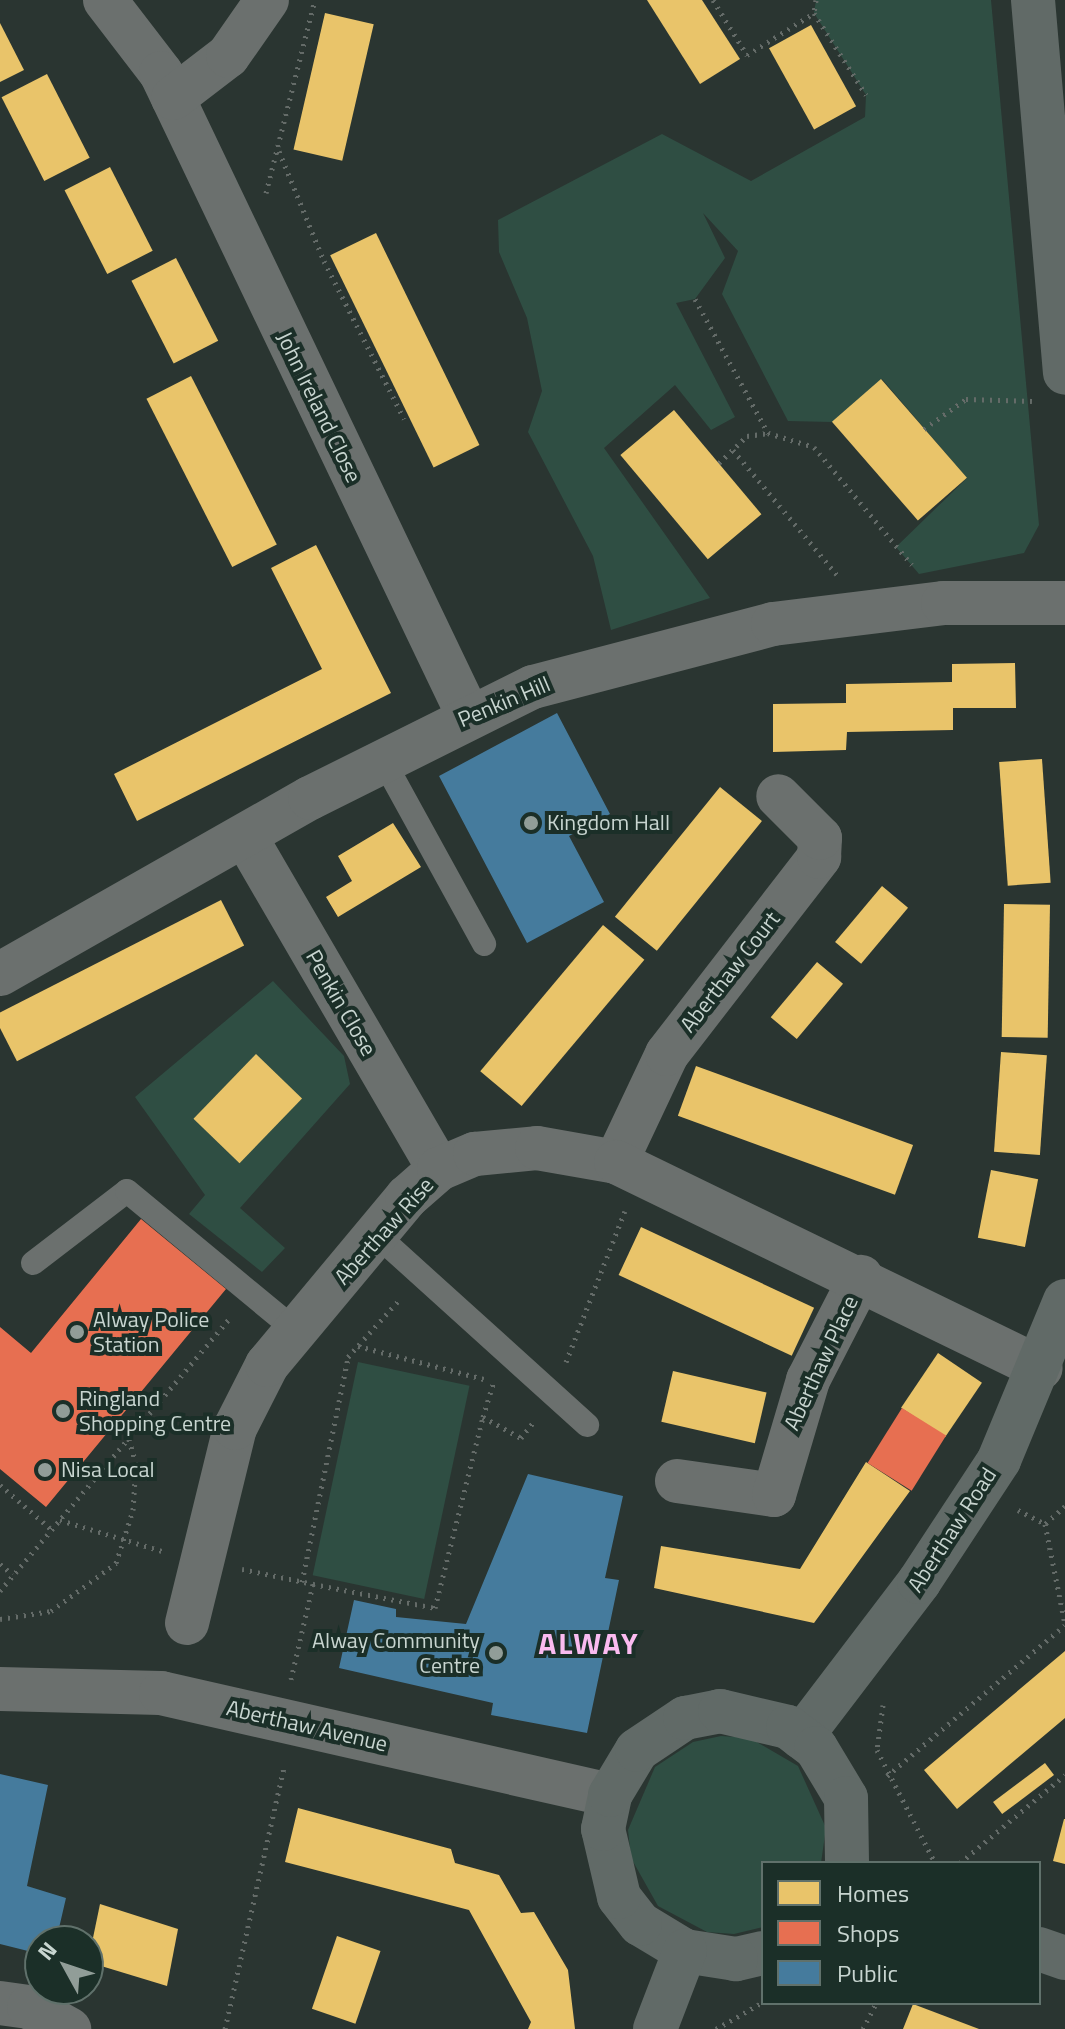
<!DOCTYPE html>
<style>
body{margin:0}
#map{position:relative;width:1065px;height:2029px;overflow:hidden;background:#2a3531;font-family:"Titillium Web",sans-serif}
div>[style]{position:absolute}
.green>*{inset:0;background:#2f4e43;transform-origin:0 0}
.homes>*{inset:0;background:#e9c46a;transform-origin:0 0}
.shops>*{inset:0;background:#e76f51;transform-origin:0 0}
.public>*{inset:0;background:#457b9d}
.path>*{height:5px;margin-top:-2.5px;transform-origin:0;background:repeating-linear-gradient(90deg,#646b68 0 2px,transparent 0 8px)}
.lane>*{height:24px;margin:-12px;padding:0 12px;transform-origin:12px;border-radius:12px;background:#6b706e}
.street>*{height:44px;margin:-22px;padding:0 22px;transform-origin:22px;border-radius:22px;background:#6b706e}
.secondary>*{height:44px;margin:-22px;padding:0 22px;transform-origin:22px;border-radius:22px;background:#616a67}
.dots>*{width:22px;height:22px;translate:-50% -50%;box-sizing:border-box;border:4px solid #1b2f28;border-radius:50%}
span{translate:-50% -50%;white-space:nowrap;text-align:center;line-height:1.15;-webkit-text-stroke:8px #1b2f28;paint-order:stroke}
.street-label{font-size:22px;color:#c8d5d0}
.poi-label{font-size:22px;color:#c8d5d0}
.left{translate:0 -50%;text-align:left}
.right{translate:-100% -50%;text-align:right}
.district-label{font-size:30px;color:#fabbf0;font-weight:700;letter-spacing:2px}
.legend{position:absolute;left:761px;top:1861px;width:280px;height:144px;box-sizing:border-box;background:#1b2f28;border:2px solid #60716b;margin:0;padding:10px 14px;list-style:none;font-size:24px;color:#c8d5d0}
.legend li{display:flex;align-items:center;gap:16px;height:40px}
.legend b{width:40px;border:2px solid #60716b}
.north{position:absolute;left:24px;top:1925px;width:80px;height:80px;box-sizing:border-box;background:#1b2f28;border:2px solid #60716b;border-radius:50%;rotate:310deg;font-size:22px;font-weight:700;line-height:32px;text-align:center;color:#c8d5d0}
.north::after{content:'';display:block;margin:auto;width:28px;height:36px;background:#919d98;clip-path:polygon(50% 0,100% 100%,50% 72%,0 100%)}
</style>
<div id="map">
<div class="green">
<i style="clip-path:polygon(816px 0,991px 0,1039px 525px,1024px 553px,919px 574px,896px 547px,967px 478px,882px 379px,832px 422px,788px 421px,722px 294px,738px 251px,703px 213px,725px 258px,695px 299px,676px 303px,735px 417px,711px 430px,675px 385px,604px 448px,710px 598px,611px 630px,593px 556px,528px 432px,542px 391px,527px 318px,499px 252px,498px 220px,662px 134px,751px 181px,865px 117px,866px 95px,814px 13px)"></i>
<i style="clip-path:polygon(273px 981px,344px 1056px,350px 1084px,240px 1208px,285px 1248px,262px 1272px,189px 1214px,205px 1195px,135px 1097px)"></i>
<i style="left:358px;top:1362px;width:114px;height:218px;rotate:12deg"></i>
<i style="clip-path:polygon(721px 1736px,750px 1738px,798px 1766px,826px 1828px,821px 1863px,763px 1863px,763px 1927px,734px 1934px,707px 1932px,658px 1906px,631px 1858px,628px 1830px,655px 1767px,693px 1742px)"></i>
</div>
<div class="homes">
<i style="clip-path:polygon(647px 0,702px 0,740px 59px,700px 84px)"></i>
<i style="left:325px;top:13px;width:50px;height:140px;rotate:13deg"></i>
<i style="clip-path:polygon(0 23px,24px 70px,0 82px)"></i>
<i style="left:811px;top:25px;width:93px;height:48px;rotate:61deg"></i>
<i style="left:47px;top:74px;width:94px;height:51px;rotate:63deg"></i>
<i style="left:110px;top:167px;width:94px;height:51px;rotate:63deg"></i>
<i style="left:376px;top:233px;width:236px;height:51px;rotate:64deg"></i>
<i style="left:176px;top:258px;width:93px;height:50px;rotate:63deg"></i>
<i style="left:191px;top:376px;width:189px;height:50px;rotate:63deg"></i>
<i style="left:881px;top:379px;width:131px;height:65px;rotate:49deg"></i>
<i style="left:674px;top:410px;width:136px;height:70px;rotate:50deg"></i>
<i style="clip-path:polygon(316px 545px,391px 693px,137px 821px,114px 774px,322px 669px,271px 568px)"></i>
<i style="clip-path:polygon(1015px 663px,1016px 708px,953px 708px,953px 730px,847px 732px,846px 750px,773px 752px,773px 704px,846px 703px,846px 684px,952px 682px,952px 664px)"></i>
<i style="left:1042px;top:759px;width:124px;height:43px;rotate:86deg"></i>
<i style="left:720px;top:787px;width:54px;height:167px;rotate:39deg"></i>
<i style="clip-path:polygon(393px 823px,421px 867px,338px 917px,326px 897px,352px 881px,338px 856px)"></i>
<i style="left:882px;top:886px;width:34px;height:73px;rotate:40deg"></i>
<i style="left:221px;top:900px;width:51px;height:255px;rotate:63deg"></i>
<i style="left:1004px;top:904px;width:46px;height:133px;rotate:1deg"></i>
<i style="left:603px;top:925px;width:54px;height:191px;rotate:40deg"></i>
<i style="left:817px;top:962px;width:34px;height:72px;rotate:40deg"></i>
<i style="left:1001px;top:1052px;width:46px;height:100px;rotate:4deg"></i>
<i style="left:256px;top:1054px;width:64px;height:90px;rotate:44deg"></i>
<i style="left:696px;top:1066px;width:231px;height:53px;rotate:20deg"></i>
<i style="left:991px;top:1170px;width:48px;height:69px;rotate:11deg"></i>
<i style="left:641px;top:1227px;width:191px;height:53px;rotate:25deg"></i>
<i style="left:938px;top:1353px;width:53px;height:66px;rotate:34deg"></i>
<i style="left:673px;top:1371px;width:96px;height:52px;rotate:13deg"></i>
<i style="clip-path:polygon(866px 1462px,910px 1491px,814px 1623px,654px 1588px,661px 1546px,800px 1569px)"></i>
<i style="clip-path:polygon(1065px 1651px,1065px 1718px,957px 1809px,924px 1770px)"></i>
<i style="left:1045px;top:1763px;width:15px;height:65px;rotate:53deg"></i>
<i style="clip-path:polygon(298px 1808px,451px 1849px,455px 1863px,499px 1875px,521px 1913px,534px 1912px,568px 1970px,575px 2029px,528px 2029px,531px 2022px,469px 1910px,285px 1862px)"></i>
<i style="clip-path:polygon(1064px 1819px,1065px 1819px,1065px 1864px,1053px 1861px)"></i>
<i style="clip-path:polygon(100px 1904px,178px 1929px,167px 1986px,88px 1962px)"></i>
<i style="left:337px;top:1936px;width:46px;height:77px;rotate:19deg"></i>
<i style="clip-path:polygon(913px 2004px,979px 2029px,903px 2029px)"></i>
</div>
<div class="shops">
<i style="clip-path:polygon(141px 1219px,226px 1289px,46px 1507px,0 1469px,0 1327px,31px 1353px)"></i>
<i style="left:902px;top:1408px;width:52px;height:65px;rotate:32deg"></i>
</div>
<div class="public">
<i style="clip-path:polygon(557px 713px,610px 814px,569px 836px,604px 902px,527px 943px,439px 776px)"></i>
<i style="clip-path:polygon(528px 1474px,623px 1496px,605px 1578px,619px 1580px,587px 1733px,491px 1715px,493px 1703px,339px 1668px,354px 1600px,396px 1609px,396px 1617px,466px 1624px)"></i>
<i style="clip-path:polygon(0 1774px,48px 1785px,27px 1886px,66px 1898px,56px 1941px,40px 1941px,40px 1954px,0 1944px)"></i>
</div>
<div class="path">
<i style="left:713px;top:0;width:65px;rotate:58.3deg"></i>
<i style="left:747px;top:55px;width:79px;rotate:-32.1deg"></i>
<i style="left:816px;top:0;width:13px;rotate:99deg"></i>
<i style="left:814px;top:13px;width:97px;rotate:57.6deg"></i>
<i style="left:279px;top:151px;width:119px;rotate:67.8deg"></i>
<i style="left:324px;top:261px;width:177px;rotate:63.1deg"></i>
<i style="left:266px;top:193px;width:199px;rotate:-75.8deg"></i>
<i style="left:695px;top:299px;width:153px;rotate:61.4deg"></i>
<i style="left:768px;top:433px;width:48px;rotate:16.9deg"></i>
<i style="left:814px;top:447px;width:153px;rotate:50.3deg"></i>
<i style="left:924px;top:429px;width:52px;rotate:-35.5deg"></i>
<i style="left:966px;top:399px;width:66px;rotate:1.7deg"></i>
<i style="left:733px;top:450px;width:163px;rotate:50.2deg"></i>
<i style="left:719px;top:463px;width:39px;rotate:-44deg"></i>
<i style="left:747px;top:436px;width:21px;rotate:-8deg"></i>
<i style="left:358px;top:1346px;width:130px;rotate:14.7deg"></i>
<i style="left:566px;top:1362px;width:162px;rotate:-68.7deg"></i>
<i style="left:483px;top:1417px;width:37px;rotate:-73deg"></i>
<i style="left:0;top:1485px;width:67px;rotate:40.8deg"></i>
<i style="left:1065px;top:1506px;width:27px;rotate:138deg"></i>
<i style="left:1045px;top:1524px;width:102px;rotate:78.7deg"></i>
<i style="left:1018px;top:1510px;width:30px;rotate:27deg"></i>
<i style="left:60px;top:1520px;width:107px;rotate:16.9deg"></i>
<i style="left:0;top:1564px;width:16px;rotate:40deg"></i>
<i style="left:242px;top:1569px;width:73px;rotate:11.9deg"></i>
<i style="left:313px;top:1584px;width:98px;rotate:103deg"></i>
<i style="left:302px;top:1582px;width:230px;rotate:-78.4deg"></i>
<i style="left:348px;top:1357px;width:78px;rotate:-48.1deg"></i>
<i style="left:313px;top:1584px;width:124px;rotate:11.1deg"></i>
<i style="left:435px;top:1608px;width:197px;rotate:-75.9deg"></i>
<i style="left:483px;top:1417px;width:43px;rotate:28.9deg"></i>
<i style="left:521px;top:1438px;width:23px;rotate:-52deg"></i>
<i style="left:0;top:1591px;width:358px;rotate:-49.9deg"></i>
<i style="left:0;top:1619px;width:52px;rotate:-8.9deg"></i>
<i style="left:51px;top:1611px;width:81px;rotate:-36.4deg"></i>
<i style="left:116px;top:1563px;width:56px;rotate:-72.2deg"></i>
<i style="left:133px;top:1510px;width:46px;rotate:-86.3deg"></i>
<i style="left:136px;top:1464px;width:26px;rotate:-106deg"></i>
<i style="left:883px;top:1705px;width:45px;rotate:97.6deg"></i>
<i style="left:877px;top:1750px;width:127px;rotate:62.8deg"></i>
<i style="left:887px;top:1776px;width:233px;rotate:-40.3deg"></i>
<i style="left:960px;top:1863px;width:137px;rotate:-40deg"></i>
<i style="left:225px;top:2029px;width:269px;rotate:-77.3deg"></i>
<i style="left:716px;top:2029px;width:54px;rotate:-29.9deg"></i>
<i style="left:863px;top:2029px;width:29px;rotate:-63deg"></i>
</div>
<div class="lane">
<i style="left:383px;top:760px;width:210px;rotate:61.2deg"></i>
<i style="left:378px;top:1236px;width:282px;rotate:42.1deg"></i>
<i style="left:33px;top:1263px;width:118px;rotate:-37.5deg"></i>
<i style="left:127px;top:1191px;width:219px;rotate:39.6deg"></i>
</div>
<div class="street">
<i style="left:105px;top:0;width:92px;rotate:52.5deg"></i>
<i style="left:161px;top:73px;width:712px;rotate:64.44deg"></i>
<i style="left:173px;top:98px;width:69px;rotate:-37.4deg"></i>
<i style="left:228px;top:56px;width:68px;rotate:-55.1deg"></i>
<i style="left:245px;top:836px;width:385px;rotate:59.8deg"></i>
<i style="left:0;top:974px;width:356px;rotate:-29.6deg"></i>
<i style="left:310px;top:798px;width:249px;rotate:-26.5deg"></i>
<i style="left:533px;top:687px;width:248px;rotate:-14.7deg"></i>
<i style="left:773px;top:624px;width:171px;rotate:-7deg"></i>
<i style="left:943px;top:603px;width:122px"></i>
<i style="left:616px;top:1162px;width:119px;rotate:-64.7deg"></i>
<i style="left:667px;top:1054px;width:249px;rotate:-52.3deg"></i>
<i style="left:819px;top:857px;width:19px;rotate:-87deg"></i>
<i style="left:820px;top:838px;width:59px;rotate:-135deg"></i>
<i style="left:677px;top:1481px;width:98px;rotate:8.2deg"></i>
<i style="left:774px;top:1495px;width:120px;rotate:-73.5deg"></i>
<i style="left:808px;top:1380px;width:116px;rotate:-62.8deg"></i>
<i style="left:187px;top:1623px;width:201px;rotate:-76.2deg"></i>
<i style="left:235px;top:1428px;width:71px;rotate:-63.1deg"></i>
<i style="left:267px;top:1365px;width:219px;rotate:-50.2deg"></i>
<i style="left:407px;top:1197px;width:43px;rotate:-41.2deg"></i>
<i style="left:439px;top:1169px;width:39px;rotate:-23deg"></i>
<i style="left:475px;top:1154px;width:62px;rotate:-5.5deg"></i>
<i style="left:537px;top:1148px;width:80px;rotate:10deg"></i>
<i style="left:616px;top:1162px;width:472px;rotate:25.9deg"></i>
<i style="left:0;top:1689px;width:161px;rotate:1.4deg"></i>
<i style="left:161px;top:1693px;width:460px;rotate:12.8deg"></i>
<i style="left:0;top:2003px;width:29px;rotate:8deg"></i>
<i style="left:29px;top:2007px;width:46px;rotate:28.8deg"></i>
</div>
<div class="secondary">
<i style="left:1033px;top:0;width:374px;rotate:85.1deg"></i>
<i style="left:801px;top:1737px;width:195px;rotate:-52.7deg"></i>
<i style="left:919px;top:1582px;width:146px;rotate:-56.7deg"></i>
<i style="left:999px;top:1460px;width:172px;rotate:-67.5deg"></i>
<i style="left:1039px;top:1949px;width:28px;rotate:19deg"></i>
<i style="left:763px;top:1953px;width:28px;rotate:167deg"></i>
<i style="left:736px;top:1959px;width:52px;rotate:-171.1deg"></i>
<i style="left:685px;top:1951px;width:52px;rotate:-149deg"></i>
<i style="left:640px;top:1924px;width:34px;rotate:-128deg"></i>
<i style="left:619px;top:1897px;width:70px;rotate:-103.2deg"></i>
<i style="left:603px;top:1829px;width:35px;rotate:-78deg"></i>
<i style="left:610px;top:1795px;width:52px;rotate:-59deg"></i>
<i style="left:637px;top:1750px;width:58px;rotate:-33.7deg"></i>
<i style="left:685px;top:1718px;width:36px;rotate:-11deg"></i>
<i style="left:720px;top:1711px;width:70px;rotate:13.2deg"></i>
<i style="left:788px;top:1727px;width:35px;rotate:37deg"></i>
<i style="left:816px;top:1748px;width:58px;rotate:59deg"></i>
<i style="left:846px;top:1798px;width:65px;rotate:89.1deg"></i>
<i style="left:655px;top:2029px;width:84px;rotate:-69deg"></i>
</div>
<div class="dots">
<i style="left:531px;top:823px;background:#919d98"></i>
<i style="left:77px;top:1332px;background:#919d98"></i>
<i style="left:63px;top:1411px;background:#919d98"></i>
<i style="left:45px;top:1470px;background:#919d98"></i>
<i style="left:496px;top:1653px;background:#919d98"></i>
</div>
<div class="street-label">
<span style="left:319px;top:407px;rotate:64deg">John Ireland Close</span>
<span style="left:504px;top:702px;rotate:-23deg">Penkin Hill</span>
<span style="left:730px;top:972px;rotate:-52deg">Aberthaw Court</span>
<span style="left:341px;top:1003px;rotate:60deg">Penkin Close</span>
<span style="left:384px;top:1231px;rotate:-48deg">Aberthaw Rise</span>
<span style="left:821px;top:1363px;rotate:-65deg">Aberthaw Place</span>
<span style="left:952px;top:1530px;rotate:-57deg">Aberthaw Road</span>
<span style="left:307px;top:1726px;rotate:13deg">Aberthaw Avenue</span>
</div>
<div class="poi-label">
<span class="left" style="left:547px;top:823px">Kingdom Hall</span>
<span class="left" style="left:93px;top:1332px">Alway Police<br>Station</span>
<span class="left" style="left:79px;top:1411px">Ringland<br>Shopping Centre</span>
<span class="left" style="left:61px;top:1470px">Nisa Local</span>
<span class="right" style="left:480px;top:1653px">Alway Community<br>Centre</span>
</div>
<div class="district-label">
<span style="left:589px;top:1643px">ALWAY</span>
</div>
<ul class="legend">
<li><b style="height:22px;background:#e9c46a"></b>Homes</li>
<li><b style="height:22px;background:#e76f51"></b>Shops</li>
<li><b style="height:22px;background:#457b9d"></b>Public</li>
</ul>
<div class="north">N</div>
</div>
